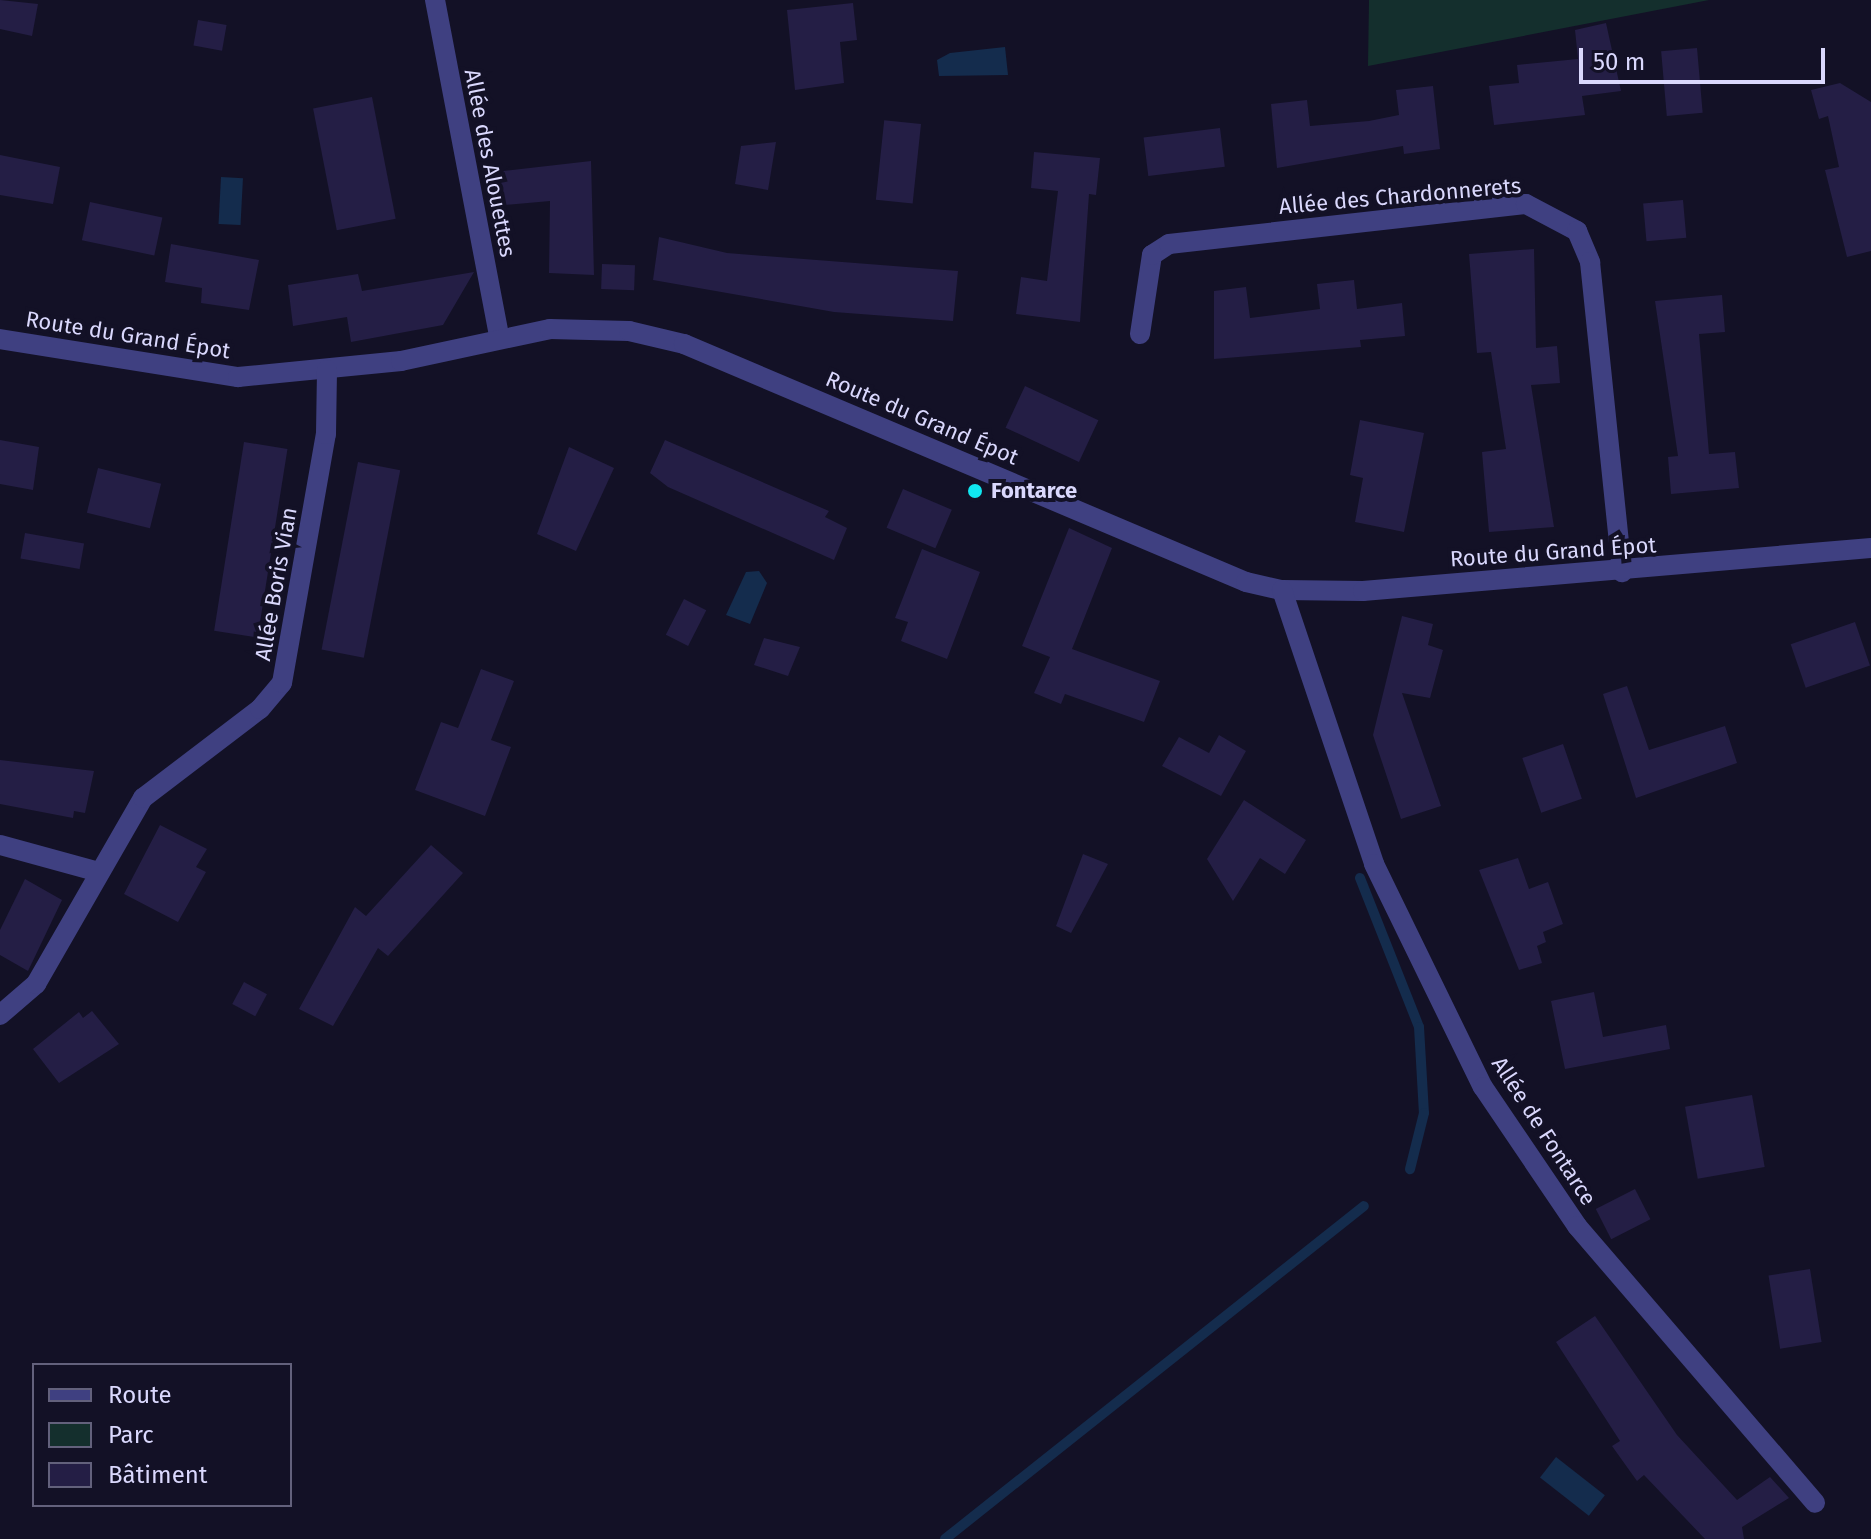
<!DOCTYPE html>
<meta charset="utf-8">
<style>
body{margin:0}
#map{position:relative;width:1871px;height:1539px;overflow:hidden;background:#131126;font-family:"Fira Sans",sans-serif}
div>[style]{position:absolute}
.green>*{inset:0;background:#142f2d}
.water>*{inset:0;background:#142c4d;transform-origin:0 0}
.stream>*{height:10px;margin:-5px;padding:0 5px;transform-origin:5px;border-radius:5px;background:#142c4d}
.building>*{inset:0;background:#241e45;transform-origin:0 0}
.street>*{height:20px;margin:-10px;padding:0 10px;transform-origin:10px;border-radius:10px;background:#3f4081}
.dots>*{width:22px;height:22px;translate:-50% -50%;box-sizing:border-box;border:4px solid #131126;border-radius:50%}
span{translate:-50% -50%;white-space:nowrap;text-align:center;line-height:1.15;-webkit-text-stroke:8px #131126;paint-order:stroke}
.street-label{font-size:22px;color:#dad8fd}
.poi-label{font-size:22px;color:#dad8fd;font-weight:700}
.left{translate:0 -50%;text-align:left}
.legend{position:absolute;left:32px;top:1363px;width:260px;height:144px;box-sizing:border-box;background:#131126;border:2px solid #63617c;margin:0;padding:10px 14px;list-style:none;font-size:24px;color:#dad8fd}
.legend li{display:flex;align-items:center;gap:16px;height:40px}
.legend b{width:40px;border:2px solid #63617c}
.scale{position:absolute;left:1579px;top:48px;width:246px;height:36px;box-sizing:border-box;border:4px solid #dad8fd;border-top:0;padding-left:10px;font-size:24px;line-height:28px;white-space:nowrap;color:#dad8fd;-webkit-text-stroke:6px #131126;paint-order:stroke}
</style>
<div id="map">
<div class="green">
<i style="clip-path:polygon(1369px 0,1709px 0,1368px 66px)"></i>
</div>
<div class="water">
<i style="clip-path:polygon(1005px 47px,1008px 75px,939px 76px,937px 60px,950px 53px)"></i>
<i style="left:221px;top:177px;width:22px;height:47px;rotate:3deg"></i>
<i style="clip-path:polygon(759px 571px,767px 583px,750px 624px,726px 615px,746px 572px)"></i>
<i style="left:1556px;top:1457px;width:62px;height:26px;rotate:38deg"></i>
</div>
<div class="stream">
<i style="left:1360px;top:878px;width:160px;rotate:68.4deg"></i>
<i style="left:1419px;top:1027px;width:86px;rotate:86.7deg"></i>
<i style="left:1424px;top:1113px;width:58px;rotate:104deg"></i>
<i style="left:945px;top:1539px;width:535px;rotate:-38.48deg"></i>
</div>
<div class="building">
<i style="clip-path:polygon(0 0,38px 4px,32px 36px,0 29px)"></i>
<i style="clip-path:polygon(853px 3px,857px 40px,840px 42px,844px 83px,795px 90px,787px 10px)"></i>
<i style="left:198px;top:20px;width:29px;height:26px;rotate:10deg"></i>
<i style="clip-path:polygon(1606px 23px,1621px 91px,1582px 96px,1585px 115px,1494px 125px,1489px 86px,1519px 83px,1517px 65px,1578px 59px,1575px 30px)"></i>
<i style="left:1697px;top:48px;width:65px;height:36px;rotate:85deg"></i>
<i style="clip-path:polygon(1840px 83px,1871px 102px,1871px 251px,1847px 257px,1825px 170px,1839px 167px,1828px 116px,1819px 119px,1811px 90px)"></i>
<i style="clip-path:polygon(1433px 86px,1440px 149px,1404px 154px,1403px 146px,1277px 168px,1271px 104px,1307px 100px,1310px 126px,1369px 121px,1399px 115px,1396px 90px)"></i>
<i style="left:372px;top:97px;width:124px;height:60px;rotate:79deg"></i>
<i style="left:921px;top:124px;width:80px;height:37px;rotate:96deg"></i>
<i style="left:1220px;top:128px;width:39px;height:77px;rotate:83deg"></i>
<i style="clip-path:polygon(776px 142px,768px 190px,735px 184px,741px 146px)"></i>
<i style="clip-path:polygon(1034px 152px,1100px 158px,1096px 195px,1089px 194px,1080px 322px,1016px 314px,1021px 277px,1047px 281px,1058px 191px,1031px 188px)"></i>
<i style="clip-path:polygon(0 155px,60px 167px,53px 204px,0 195px)"></i>
<i style="clip-path:polygon(591px 161px,594px 275px,549px 273px,550px 201px,493px 206px,486px 173px)"></i>
<i style="left:1683px;top:200px;width:38px;height:40px;rotate:85deg"></i>
<i style="left:90px;top:202px;width:74px;height:39px;rotate:12deg"></i>
<i style="clip-path:polygon(659px 237px,727px 253px,958px 271px,953px 321px,834px 312px,653px 280px)"></i>
<i style="clip-path:polygon(171px 244px,259px 260px,249px 310px,201px 303px,202px 288px,165px 282px)"></i>
<i style="clip-path:polygon(1534px 249px,1536px 348px,1557px 346px,1560px 383px,1531px 385px,1554px 527px,1489px 532px,1482px 452px,1506px 449px,1491px 352px,1477px 353px,1469px 254px)"></i>
<i style="left:602px;top:264px;width:33px;height:25px;rotate:2deg"></i>
<i style="clip-path:polygon(474px 272px,443px 325px,351px 342px,347px 317px,293px 326px,288px 285px,358px 274px,362px 291px)"></i>
<i style="clip-path:polygon(1354px 280px,1357px 309px,1402px 303px,1405px 336px,1360px 340px,1361px 347px,1214px 359px,1214px 291px,1246px 287px,1250px 318px,1320px 309px,1317px 284px)"></i>
<i style="clip-path:polygon(1722px 295px,1725px 332px,1699px 334px,1709px 454px,1735px 452px,1739px 488px,1671px 494px,1668px 457px,1678px 456px,1655px 301px)"></i>
<i style="left:1025px;top:386px;width:81px;height:46px;rotate:25deg"></i>
<i style="clip-path:polygon(1360px 420px,1424px 433px,1404px 532px,1355px 522px,1363px 478px,1350px 475px)"></i>
<i style="clip-path:polygon(0 440px,39px 447px,33px 490px,0 484px)"></i>
<i style="clip-path:polygon(665px 440px,829px 511px,825px 517px,847px 528px,834px 560px,668px 487px,650px 473px)"></i>
<i style="left:244px;top:442px;width:44px;height:191px;rotate:9deg"></i>
<i style="clip-path:polygon(569px 447px,614px 468px,576px 551px,537px 534px)"></i>
<i style="left:358px;top:462px;width:43px;height:191px;rotate:11deg"></i>
<i style="left:98px;top:468px;width:65px;height:46px;rotate:14deg"></i>
<i style="left:903px;top:489px;width:53px;height:42px;rotate:23deg"></i>
<i style="clip-path:polygon(1069px 528px,1112px 548px,1072px 649px,1160px 681px,1144px 722px,1065px 694px,1061px 704px,1034px 693px,1050px 657px,1022px 646px)"></i>
<i style="left:25px;top:533px;width:60px;height:26px;rotate:10deg"></i>
<i style="clip-path:polygon(922px 549px,980px 572px,947px 659px,901px 641px,908px 622px,895px 618px)"></i>
<i style="left:684px;top:599px;width:25px;height:40px;rotate:27deg"></i>
<i style="clip-path:polygon(1402px 616px,1433px 624px,1428px 645px,1443px 650px,1430px 698px,1402px 693px,1441px 806px,1401px 819px,1373px 735px)"></i>
<i style="left:1855px;top:622px;width:46px;height:68px;rotate:71deg"></i>
<i style="clip-path:polygon(764px 638px,800px 647px,788px 676px,754px 665px)"></i>
<i style="clip-path:polygon(481px 669px,514px 681px,491px 740px,511px 747px,485px 816px,415px 790px,441px 722px,458px 728px)"></i>
<i style="clip-path:polygon(1627px 686px,1649px 750px,1725px 726px,1737px 763px,1636px 798px,1603px 694px)"></i>
<i style="clip-path:polygon(1219px 735px,1246px 751px,1221px 796px,1162px 766px,1179px 737px,1209px 753px)"></i>
<i style="left:1563px;top:744px;width:58px;height:43px;rotate:71deg"></i>
<i style="clip-path:polygon(0 760px,94px 771px,85px 813px,74px 811px,73px 818px,0 804px)"></i>
<i style="clip-path:polygon(1244px 800px,1306px 840px,1285px 874px,1260px 858px,1233px 901px,1207px 859px)"></i>
<i style="clip-path:polygon(160px 825px,207px 849px,196px 867px,206px 872px,178px 922px,124px 894px)"></i>
<i style="clip-path:polygon(431px 845px,463px 873px,388px 956px,378px 948px,333px 1026px,299px 1009px,355px 907px,366px 916px)"></i>
<i style="clip-path:polygon(1083px 854px,1108px 864px,1071px 933px,1056px 926px)"></i>
<i style="clip-path:polygon(1518px 858px,1529px 889px,1548px 882px,1563px 924px,1543px 932px,1546px 942px,1537px 946px,1542px 963px,1519px 970px,1479px 870px)"></i>
<i style="clip-path:polygon(25px 879px,62px 900px,28px 971px,0 955px,0 930px)"></i>
<i style="left:244px;top:982px;width:26px;height:25px;rotate:28deg"></i>
<i style="clip-path:polygon(1594px 992px,1603px 1037px,1666px 1025px,1670px 1049px,1565px 1069px,1551px 1001px)"></i>
<i style="clip-path:polygon(92px 1011px,119px 1044px,59px 1083px,33px 1049px,79px 1012px,83px 1018px)"></i>
<i style="left:1752px;top:1095px;width:73px;height:68px;rotate:80deg"></i>
<i style="left:1635px;top:1189px;width:34px;height:44px;rotate:63deg"></i>
<i style="left:1810px;top:1269px;width:74px;height:42px;rotate:81deg"></i>
<i style="clip-path:polygon(1595px 1316px,1677px 1435px,1737px 1500px,1770px 1477px,1789px 1498px,1742px 1527px,1744px 1539px,1705px 1539px,1644px 1475px,1637px 1481px,1612px 1446px,1620px 1441px,1556px 1342px)"></i>
</div>
<div class="street">
<i style="left:435px;top:0;width:341px;rotate:79.2deg"></i>
<i style="left:1140px;top:334px;width:80px;rotate:-81.4deg"></i>
<i style="left:1152px;top:255px;width:20px;rotate:-33deg"></i>
<i style="left:1169px;top:244px;width:359px;rotate:-6.4deg"></i>
<i style="left:1526px;top:204px;width:58px;rotate:27.9deg"></i>
<i style="left:1577px;top:231px;width:34px;rotate:67deg"></i>
<i style="left:1590px;top:262px;width:312px;rotate:84.1deg"></i>
<i style="left:0;top:339px;width:241px;rotate:9.1deg"></i>
<i style="left:238px;top:377px;width:164px;rotate:-5.6deg"></i>
<i style="left:401px;top:361px;width:152px;rotate:-12.1deg"></i>
<i style="left:550px;top:329px;width:79px;rotate:1.5deg"></i>
<i style="left:629px;top:331px;width:57px;rotate:13.3deg"></i>
<i style="left:684px;top:344px;width:610px;rotate:22.95deg"></i>
<i style="left:1246px;top:582px;width:37px;rotate:13deg"></i>
<i style="left:1282px;top:590px;width:81px;rotate:0.7deg"></i>
<i style="left:1363px;top:591px;width:510px;rotate:-4.84deg"></i>
<i style="left:1282px;top:590px;width:289px;rotate:71.4deg"></i>
<i style="left:1374px;top:864px;width:248px;rotate:64deg"></i>
<i style="left:1483px;top:1087px;width:168px;rotate:55.9deg"></i>
<i style="left:1577px;top:1226px;width:365px;rotate:49.3deg"></i>
<i style="left:0;top:845px;width:103px;rotate:15.3deg"></i>
<i style="left:0;top:1015px;width:48px;rotate:-40.7deg"></i>
<i style="left:36px;top:984px;width:215px;rotate:-60.1deg"></i>
<i style="left:143px;top:798px;width:147px;rotate:-37.3deg"></i>
<i style="left:260px;top:709px;width:34px;rotate:-50deg"></i>
<i style="left:282px;top:683px;width:253px;rotate:-80deg"></i>
<i style="left:326px;top:434px;width:64px;rotate:-89.1deg"></i>
</div>
<div class="dots">
<i style="left:975px;top:491px;background:#10e6f0"></i>
</div>
<div class="street-label">
<span style="left:490px;top:163px;rotate:79deg">Allée des Alouettes</span>
<span style="left:1400px;top:196px;rotate:-5deg">Allée des Chardonnerets</span>
<span style="left:128px;top:335px;rotate:9deg">Route du Grand Épot</span>
<span style="left:922px;top:418px;rotate:23deg">Route du Grand Épot</span>
<span style="left:1553px;top:552px;rotate:-4deg">Route du Grand Épot</span>
<span style="left:276px;top:584px;rotate:-80deg">Allée Boris Vian</span>
<span style="left:1544px;top:1131px;rotate:57deg">Allée de Fontarce</span>
</div>
<div class="poi-label">
<span class="left" style="left:991px;top:491px">Fontarce</span>
</div>
<ul class="legend">
<li><b style="height:10px;background:#3f4081"></b>Route</li>
<li><b style="height:22px;background:#142f2d"></b>Parc</li>
<li><b style="height:22px;background:#241e45"></b>Bâtiment</li>
</ul>
<div class="scale">50 m</div>
</div>
